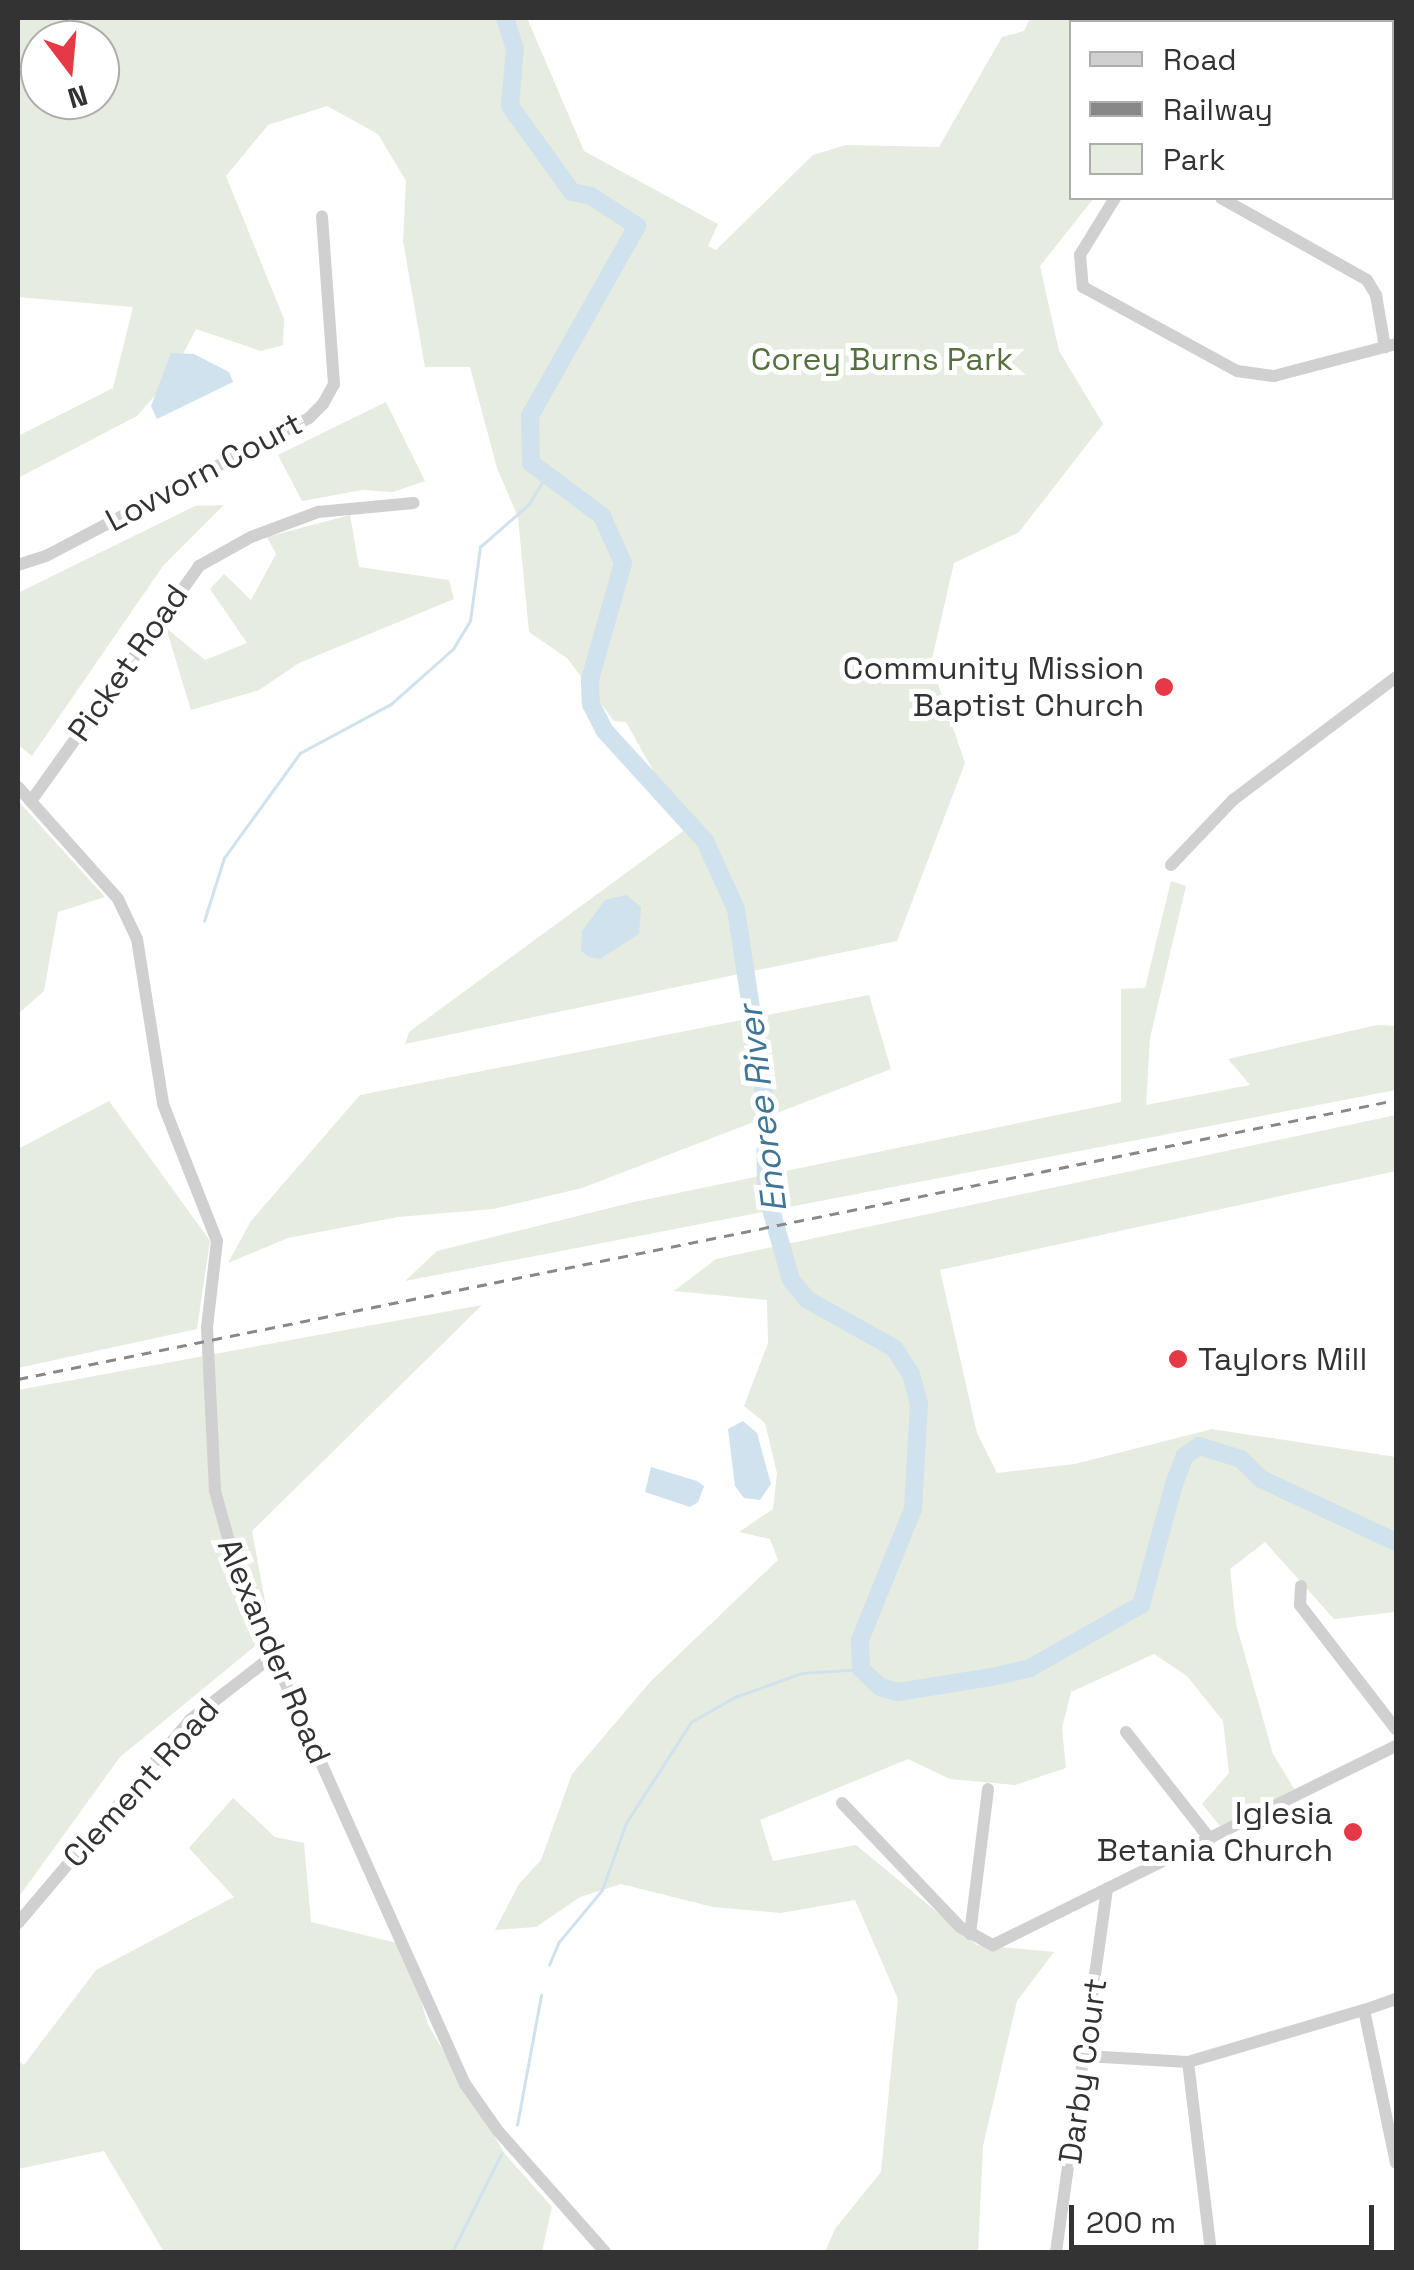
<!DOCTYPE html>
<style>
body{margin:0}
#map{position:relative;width:1414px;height:2270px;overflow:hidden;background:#fff;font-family:"Space Grotesk",sans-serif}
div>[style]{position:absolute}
.green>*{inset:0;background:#e6ecdf}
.water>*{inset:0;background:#cfe2ee}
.stream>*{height:2.5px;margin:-1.25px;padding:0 1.25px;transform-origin:1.25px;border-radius:1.25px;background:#cfe2ee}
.river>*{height:18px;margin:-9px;padding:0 9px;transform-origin:9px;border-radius:9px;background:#cfe2ee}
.minor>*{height:12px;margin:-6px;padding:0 6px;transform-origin:6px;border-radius:6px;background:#d0d0d0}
.rail>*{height:2.5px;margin-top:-1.25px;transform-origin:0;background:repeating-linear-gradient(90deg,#888 0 10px,transparent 0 18px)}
.dots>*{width:28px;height:28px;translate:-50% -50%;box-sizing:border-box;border:5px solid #fff;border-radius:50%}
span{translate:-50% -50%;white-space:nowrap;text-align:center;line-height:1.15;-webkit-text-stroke:10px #fff;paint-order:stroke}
.park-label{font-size:32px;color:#56703f}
.street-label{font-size:32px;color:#333}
.poi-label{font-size:32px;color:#333}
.right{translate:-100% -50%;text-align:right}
.left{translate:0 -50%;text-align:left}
.water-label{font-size:35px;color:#3f7597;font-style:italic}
.frame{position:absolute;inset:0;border:20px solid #333;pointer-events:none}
.legend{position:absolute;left:1069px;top:20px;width:325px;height:180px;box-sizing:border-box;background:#fff;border:2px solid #adadad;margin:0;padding:12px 18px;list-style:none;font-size:30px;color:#333}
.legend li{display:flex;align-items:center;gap:20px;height:50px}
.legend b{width:50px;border:2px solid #adadad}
.north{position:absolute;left:20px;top:20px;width:100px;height:100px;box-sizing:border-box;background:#fff;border:2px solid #adadad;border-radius:50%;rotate:164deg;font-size:28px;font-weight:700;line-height:40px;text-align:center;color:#333}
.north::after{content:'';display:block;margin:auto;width:35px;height:45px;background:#e63946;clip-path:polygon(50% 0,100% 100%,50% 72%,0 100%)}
.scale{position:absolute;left:1069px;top:2205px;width:305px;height:45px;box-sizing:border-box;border:5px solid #333;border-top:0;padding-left:12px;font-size:30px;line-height:35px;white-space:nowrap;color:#333;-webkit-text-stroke:8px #fff;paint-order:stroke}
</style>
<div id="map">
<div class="green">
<i style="clip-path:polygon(evenodd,18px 18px,527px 18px,584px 151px,718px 224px,708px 246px,716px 250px,813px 155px,846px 145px,939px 147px,1002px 37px,1024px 31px,1030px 18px,1337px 18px,1072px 22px,1072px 198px,1094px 198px,1040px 266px,1059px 351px,1103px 424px,1019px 532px,954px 563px,931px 663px,965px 763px,897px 941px,405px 1044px,409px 1032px,686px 829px,626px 722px,614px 721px,567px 658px,529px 632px,518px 517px,497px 468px,470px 367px,425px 367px,403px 241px,406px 181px,378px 134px,327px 106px,268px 125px,226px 176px,284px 319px,283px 345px,261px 351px,196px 329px,171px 377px,137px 416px,18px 478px,18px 436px,113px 388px,133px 307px,18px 297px,18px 18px,40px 40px,100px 40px,100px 100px,40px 100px,40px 40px)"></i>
<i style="clip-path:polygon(386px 402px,425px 481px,393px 492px,363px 490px,302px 501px,278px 455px)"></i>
<i style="clip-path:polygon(224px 505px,163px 566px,32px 756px,18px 745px,18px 593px,195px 506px)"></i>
<i style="clip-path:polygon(350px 515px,359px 567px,449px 580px,454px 599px,299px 663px,259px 690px,191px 710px,166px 628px,205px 660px,247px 643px,210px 589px,224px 574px,251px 600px,276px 554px,267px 537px)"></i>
<i style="clip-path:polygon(18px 801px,105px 897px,58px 912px,44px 991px,18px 1014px)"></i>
<i style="clip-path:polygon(1171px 881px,1186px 886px,1150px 1038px,1146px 1105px,1250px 1085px,1228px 1059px,1377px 1025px,1396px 1026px,1396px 1090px,405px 1281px,437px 1251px,634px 1202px,1121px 1102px,1121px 989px,1145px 988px)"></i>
<i style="clip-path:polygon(869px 995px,891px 1069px,582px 1188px,493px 1209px,398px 1217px,288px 1238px,228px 1263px,251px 1221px,360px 1095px)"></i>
<i style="clip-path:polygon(109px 1101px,210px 1241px,197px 1329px,18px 1368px,18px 1149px)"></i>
<i style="clip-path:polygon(1396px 1115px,1396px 1171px,940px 1270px,977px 1433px,997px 1473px,1075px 1464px,1212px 1429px,1396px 1457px,1396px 1612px,1334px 1619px,1265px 1542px,1230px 1569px,1236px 1624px,1273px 1754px,1296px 1792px,1225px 1832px,1202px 1804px,1229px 1773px,1223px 1721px,1187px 1676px,1154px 1654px,1071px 1692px,1062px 1728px,1066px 1768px,1015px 1785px,950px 1779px,908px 1759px,760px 1820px,773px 1861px,856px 1845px,977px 1945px,1054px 1952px,1017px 2001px,983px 2146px,978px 2252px,825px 2252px,835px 2229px,881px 2172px,898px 1999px,855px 1900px,781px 1913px,713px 1907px,621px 1884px,580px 1897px,536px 1927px,495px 1930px,519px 1884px,541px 1860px,572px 1774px,651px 1681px,778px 1560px,770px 1539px,739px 1532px,773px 1509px,777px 1473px,765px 1423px,744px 1406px,768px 1343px,767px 1300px,674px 1291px,716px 1259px)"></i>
<i style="clip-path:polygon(482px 1305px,252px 1531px,271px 1633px,120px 1757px,18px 1898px,18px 1390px)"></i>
<i style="clip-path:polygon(233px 1798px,275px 1837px,304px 1843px,311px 1922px,405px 1945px,428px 2025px,505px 2154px,552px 2207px,542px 2252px,164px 2252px,104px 2151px,18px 2169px,18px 2061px,24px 2065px,96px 1970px,234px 1897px,189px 1848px)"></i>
</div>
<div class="water">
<i style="clip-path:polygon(171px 353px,194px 354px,229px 372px,233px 382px,157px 419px,151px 406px)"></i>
<i style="clip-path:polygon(626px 895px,641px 907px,639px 934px,600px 959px,589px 957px,581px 951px,582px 931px,605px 900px)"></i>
<i style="clip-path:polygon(743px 1421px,757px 1433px,771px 1484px,760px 1500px,744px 1498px,735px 1486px,728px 1429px)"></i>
<i style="clip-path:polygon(651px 1467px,697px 1481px,704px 1486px,698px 1502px,690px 1507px,645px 1492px)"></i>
</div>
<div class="stream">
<i style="left:204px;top:921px;width:66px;rotate:-72.4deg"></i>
<i style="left:224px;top:858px;width:130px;rotate:-54.1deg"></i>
<i style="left:300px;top:753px;width:103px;rotate:-28.3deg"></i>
<i style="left:391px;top:704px;width:83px;rotate:-41.6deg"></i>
<i style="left:453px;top:649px;width:33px;rotate:-59deg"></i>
<i style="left:470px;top:621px;width:75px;rotate:-82.3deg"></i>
<i style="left:480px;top:547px;width:64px;rotate:-41.2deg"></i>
<i style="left:528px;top:505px;width:36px;rotate:-58deg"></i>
<i style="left:549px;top:1965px;width:25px;rotate:-67deg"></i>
<i style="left:559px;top:1942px;width:67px;rotate:-50.4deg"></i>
<i style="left:602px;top:1890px;width:71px;rotate:-70.3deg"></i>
<i style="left:626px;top:1823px;width:120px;rotate:-57.2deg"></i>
<i style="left:691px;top:1722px;width:51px;rotate:-29.6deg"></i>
<i style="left:735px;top:1697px;width:71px;rotate:-19.7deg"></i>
<i style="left:802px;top:1673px;width:59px;rotate:-3.9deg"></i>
<i style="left:517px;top:2125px;width:132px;rotate:-79.5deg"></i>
<i style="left:452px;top:2252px;width:110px;rotate:-63.4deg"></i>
</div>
<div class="river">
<i style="left:505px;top:18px;width:32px;rotate:72deg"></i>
<i style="left:515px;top:48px;width:58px;rotate:94.9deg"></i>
<i style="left:510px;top:106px;width:106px;rotate:54.2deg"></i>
<i style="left:572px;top:192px;width:19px;rotate:12deg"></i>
<i style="left:591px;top:196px;width:55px;rotate:33.1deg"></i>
<i style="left:637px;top:226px;width:218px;rotate:119.4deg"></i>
<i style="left:530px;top:416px;width:47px;rotate:88.8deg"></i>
<i style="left:531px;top:463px;width:89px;rotate:36.7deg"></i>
<i style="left:602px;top:516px;width:51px;rotate:65.9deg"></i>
<i style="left:623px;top:563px;width:122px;rotate:105.8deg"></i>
<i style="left:590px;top:680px;width:24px;rotate:88deg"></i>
<i style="left:591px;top:704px;width:29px;rotate:63deg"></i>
<i style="left:604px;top:730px;width:150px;rotate:47.7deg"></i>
<i style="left:705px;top:841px;width:75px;rotate:65.5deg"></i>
<i style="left:736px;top:909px;width:193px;rotate:81.4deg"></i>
<i style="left:765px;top:1100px;width:92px;rotate:89.4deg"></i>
<i style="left:766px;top:1192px;width:91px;rotate:74.1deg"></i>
<i style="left:791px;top:1280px;width:26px;rotate:50deg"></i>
<i style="left:808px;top:1300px;width:98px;rotate:29.2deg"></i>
<i style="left:894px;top:1348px;width:31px;rotate:57deg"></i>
<i style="left:911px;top:1374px;width:30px;rotate:75deg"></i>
<i style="left:919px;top:1403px;width:106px;rotate:93.2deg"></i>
<i style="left:913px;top:1509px;width:141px;rotate:112deg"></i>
<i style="left:860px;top:1640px;width:29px;rotate:88deg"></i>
<i style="left:861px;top:1669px;width:26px;rotate:43deg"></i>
<i style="left:880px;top:1687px;width:19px;rotate:16deg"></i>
<i style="left:898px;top:1692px;width:95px;rotate:-9.1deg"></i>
<i style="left:992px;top:1677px;width:39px;rotate:-13deg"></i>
<i style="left:1030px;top:1668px;width:128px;rotate:-29.6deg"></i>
<i style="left:1141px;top:1605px;width:125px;rotate:-74.7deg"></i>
<i style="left:1174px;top:1484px;width:30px;rotate:-69deg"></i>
<i style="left:1185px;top:1456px;width:17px;rotate:-36deg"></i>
<i style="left:1199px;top:1446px;width:44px;rotate:17.2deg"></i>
<i style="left:1241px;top:1459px;width:28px;rotate:45deg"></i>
<i style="left:1261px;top:1479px;width:149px;rotate:25deg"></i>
</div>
<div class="minor">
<i style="left:1115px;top:198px;width:67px;rotate:121.6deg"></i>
<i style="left:1080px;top:255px;width:32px;rotate:85deg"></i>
<i style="left:1083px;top:287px;width:175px;rotate:28.6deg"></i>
<i style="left:1237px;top:371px;width:37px;rotate:8deg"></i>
<i style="left:1274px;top:376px;width:126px;rotate:-14.7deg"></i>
<i style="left:1221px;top:198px;width:167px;rotate:29.3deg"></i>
<i style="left:1367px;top:280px;width:17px;rotate:59deg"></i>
<i style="left:1376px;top:295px;width:53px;rotate:80.2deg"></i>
<i style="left:18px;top:565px;width:29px;rotate:-18deg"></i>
<i style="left:46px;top:556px;width:297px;rotate:-27.7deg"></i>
<i style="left:309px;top:418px;width:20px;rotate:-45deg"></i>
<i style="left:323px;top:404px;width:23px;rotate:-61deg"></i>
<i style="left:334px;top:384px;width:168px;rotate:-94.1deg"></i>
<i style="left:18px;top:787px;width:150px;rotate:48.2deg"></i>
<i style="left:118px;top:899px;width:44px;rotate:64.6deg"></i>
<i style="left:137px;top:939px;width:167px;rotate:81deg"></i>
<i style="left:163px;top:1104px;width:147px;rotate:68.5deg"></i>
<i style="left:217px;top:1241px;width:87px;rotate:96.6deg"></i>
<i style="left:207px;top:1327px;width:164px;rotate:87.2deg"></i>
<i style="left:215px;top:1491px;width:97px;rotate:74.4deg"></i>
<i style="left:241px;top:1584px;width:548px;rotate:65.87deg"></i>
<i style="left:465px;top:2084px;width:57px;rotate:54.9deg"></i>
<i style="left:498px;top:2131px;width:162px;rotate:48.5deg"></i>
<i style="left:31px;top:801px;width:289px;rotate:-54.4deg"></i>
<i style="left:199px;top:566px;width:60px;rotate:-29.1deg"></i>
<i style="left:251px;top:537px;width:72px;rotate:-20.5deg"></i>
<i style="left:318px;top:512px;width:96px;rotate:-5.4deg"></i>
<i style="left:1171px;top:865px;width:90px;rotate:-46.4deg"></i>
<i style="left:1233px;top:800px;width:204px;rotate:-37deg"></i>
<i style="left:1301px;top:1586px;width:19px;rotate:93deg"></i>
<i style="left:1300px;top:1605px;width:157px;rotate:52.3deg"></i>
<i style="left:1126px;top:1732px;width:136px;rotate:51.9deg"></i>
<i style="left:842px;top:1803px;width:171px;rotate:46.4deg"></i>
<i style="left:960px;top:1927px;width:38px;rotate:29deg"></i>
<i style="left:993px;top:1945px;width:449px;rotate:-26.3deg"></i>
<i style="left:18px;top:1923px;width:267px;rotate:-49.7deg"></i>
<i style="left:191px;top:1719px;width:106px;rotate:-37.7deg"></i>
<i style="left:970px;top:1934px;width:146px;rotate:-82.9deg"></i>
<i style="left:1396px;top:1999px;width:34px;rotate:161deg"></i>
<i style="left:1364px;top:2010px;width:156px;rotate:78.2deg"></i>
<i style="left:1085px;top:2056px;width:103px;rotate:3.3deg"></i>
<i style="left:1188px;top:2062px;width:184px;rotate:-16.5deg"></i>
<i style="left:1188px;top:2062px;width:191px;rotate:83.1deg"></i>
<i style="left:1056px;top:2252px;width:367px;rotate:-82deg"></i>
</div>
<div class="rail">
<i style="left:18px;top:1379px;width:1406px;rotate:-11.45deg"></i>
</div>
<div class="dots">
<i style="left:1164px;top:687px;background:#e63946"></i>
<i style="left:1178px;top:1359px;background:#e63946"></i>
<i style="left:1353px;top:1832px;background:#e63946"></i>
</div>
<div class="park-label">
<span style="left:882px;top:359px">Corey Burns Park</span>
</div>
<div class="street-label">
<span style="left:204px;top:472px;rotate:-28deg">Lovvorn Court</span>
<span style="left:128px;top:663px;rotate:-55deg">Picket Road</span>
<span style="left:274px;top:1651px;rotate:67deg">Alexander Road</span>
<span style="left:141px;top:1783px;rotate:-48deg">Clement Road</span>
<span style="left:1083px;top:2071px;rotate:-82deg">Darby Court</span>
</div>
<div class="poi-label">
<span class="right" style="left:1144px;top:687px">Community Mission<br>Baptist Church</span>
<span class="left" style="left:1198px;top:1359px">Taylors Mill</span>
<span class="right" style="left:1333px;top:1832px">Iglesia<br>Betania Church</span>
</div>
<div class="water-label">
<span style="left:762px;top:1109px;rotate:-97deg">Enoree River</span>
</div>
<div class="frame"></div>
<ul class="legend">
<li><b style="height:12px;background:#d0d0d0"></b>Road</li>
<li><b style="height:12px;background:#888"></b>Railway</li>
<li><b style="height:28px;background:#e6ecdf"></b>Park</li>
</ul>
<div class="north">N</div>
<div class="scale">200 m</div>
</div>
